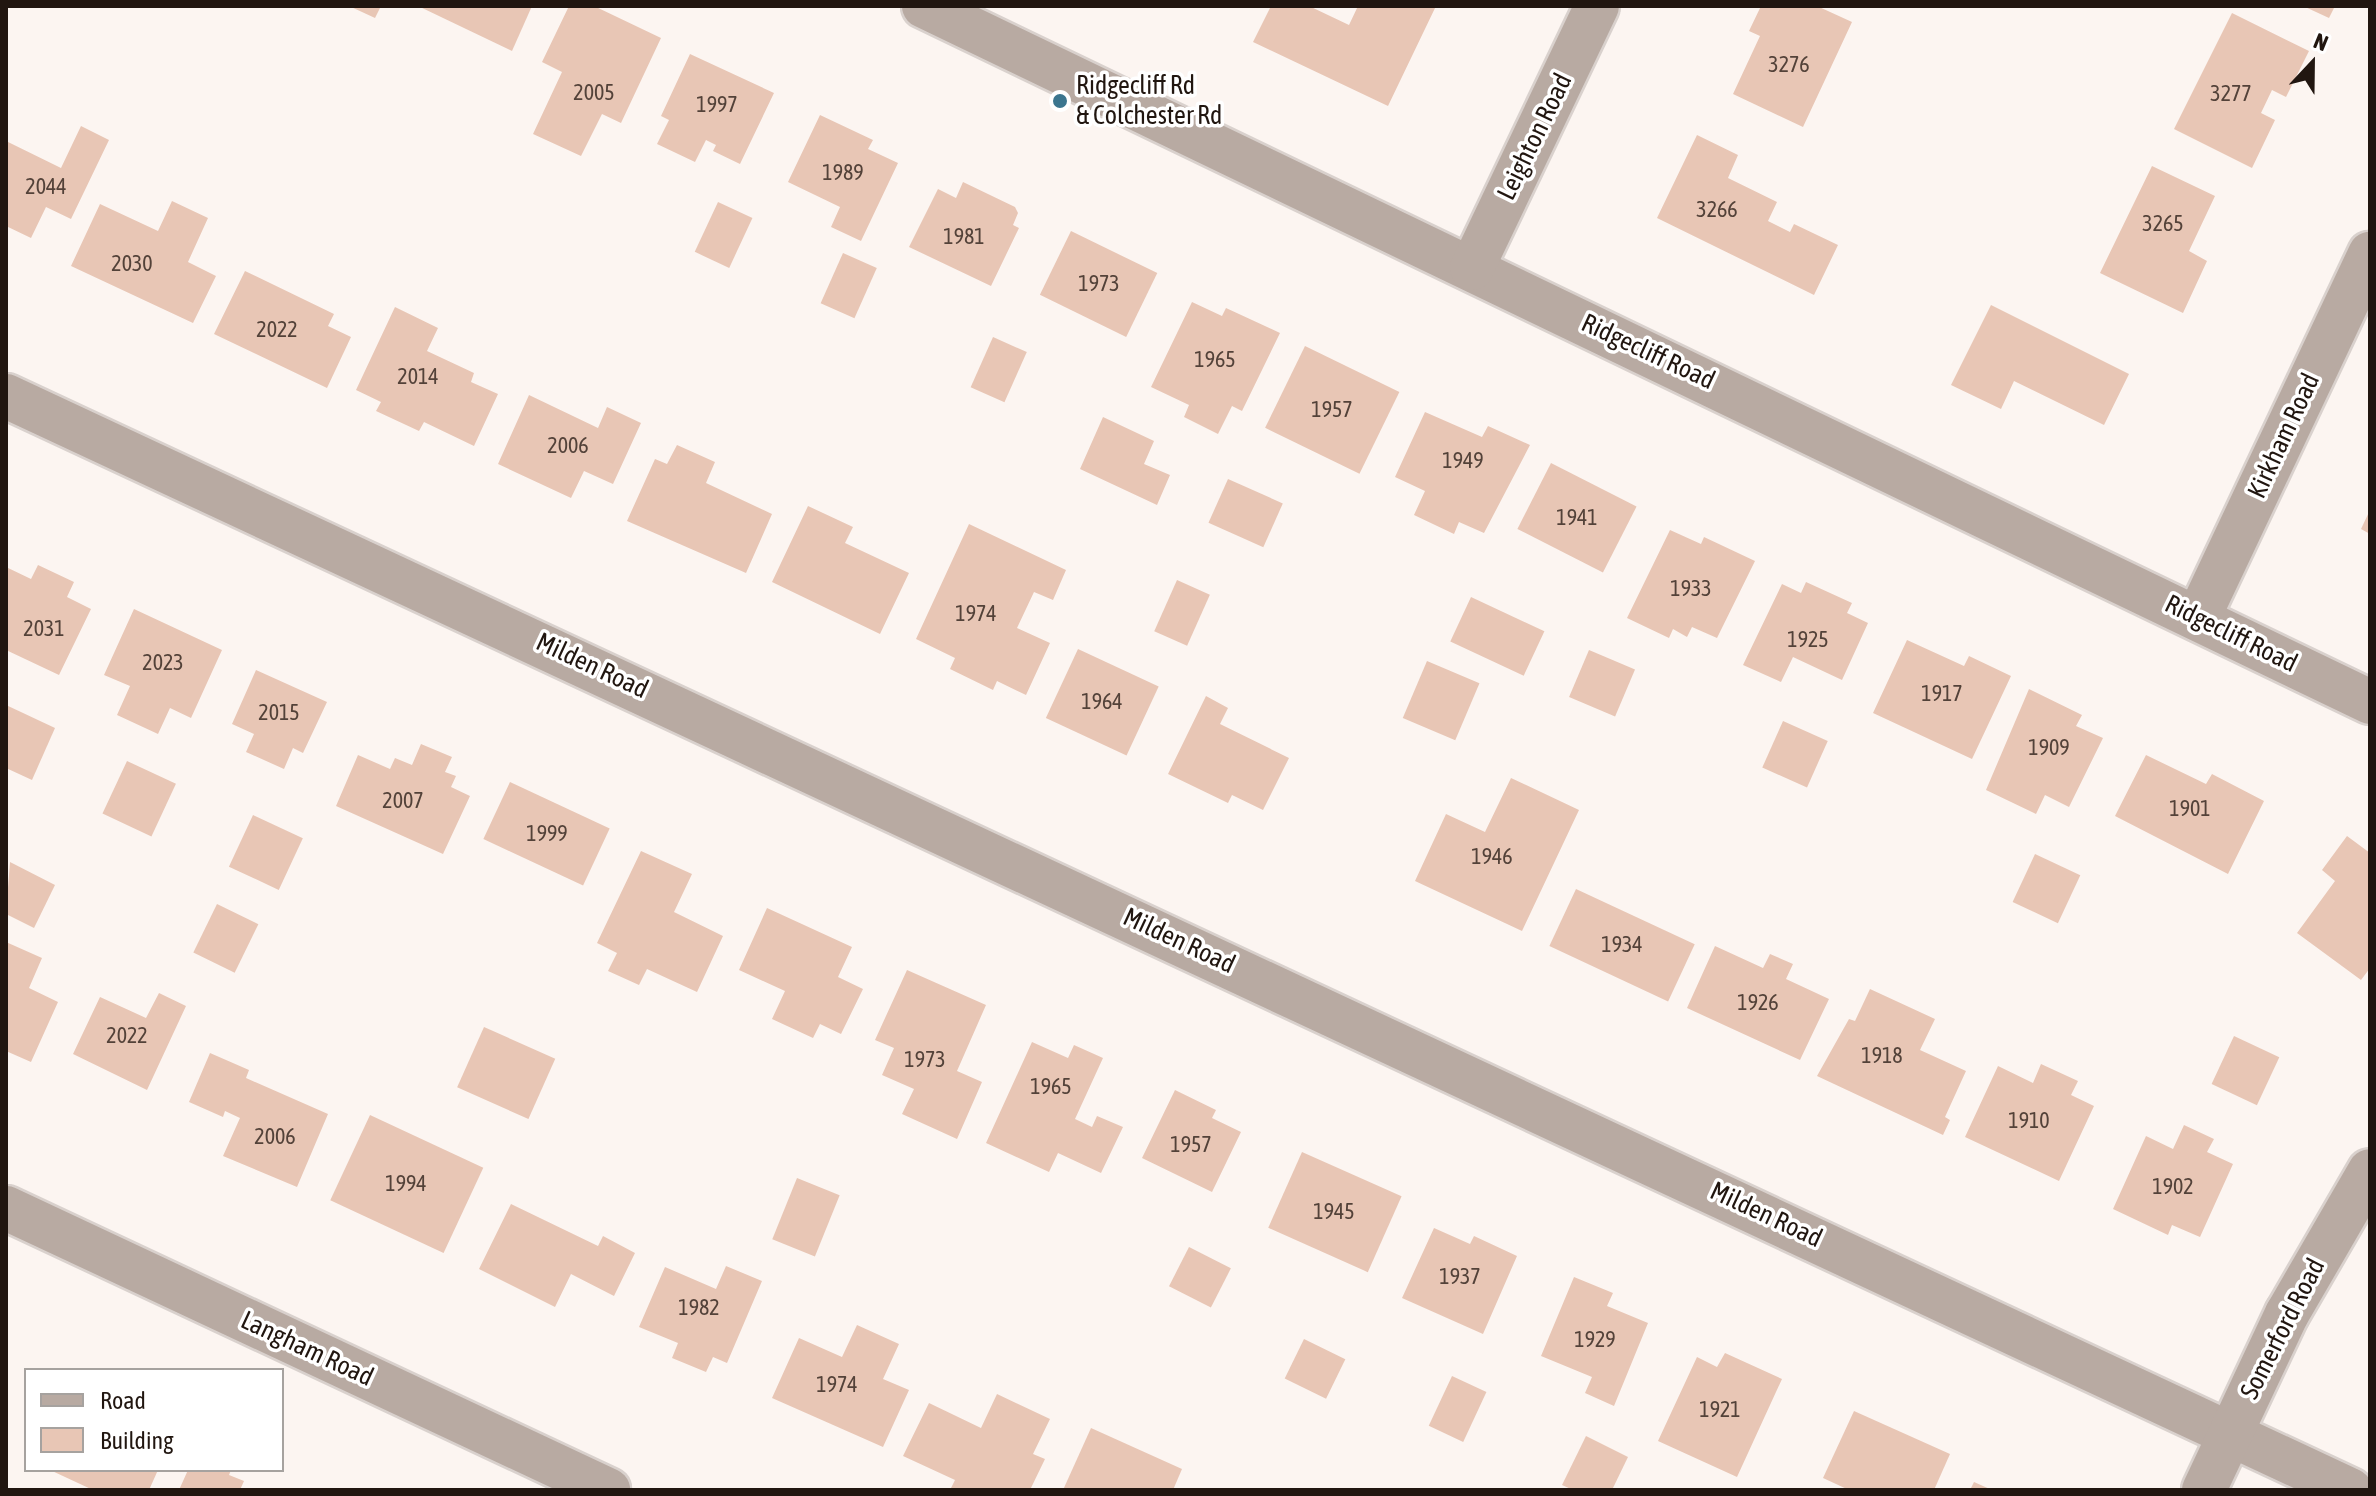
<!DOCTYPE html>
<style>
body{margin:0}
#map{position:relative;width:2376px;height:1496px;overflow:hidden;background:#fcf5f1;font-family:"Asap Condensed",sans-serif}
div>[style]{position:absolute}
.building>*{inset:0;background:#e8c6b5;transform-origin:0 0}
.roads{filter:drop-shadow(2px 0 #d9d1cd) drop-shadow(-2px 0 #d9d1cd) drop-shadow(0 2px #d9d1cd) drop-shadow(0 -2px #d9d1cd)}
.minor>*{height:44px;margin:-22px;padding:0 22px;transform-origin:22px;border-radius:22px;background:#b8aaa2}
.dots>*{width:22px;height:22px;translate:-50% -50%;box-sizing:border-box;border:4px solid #fff;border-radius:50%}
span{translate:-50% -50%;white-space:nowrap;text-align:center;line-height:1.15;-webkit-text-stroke:7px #fff;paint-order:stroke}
.number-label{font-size:22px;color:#534239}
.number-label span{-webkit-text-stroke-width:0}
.poi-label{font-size:26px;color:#211610}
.left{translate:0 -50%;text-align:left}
.street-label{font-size:26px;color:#211610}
.frame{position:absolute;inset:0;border:8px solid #211610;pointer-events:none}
.legend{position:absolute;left:24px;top:1368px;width:260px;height:104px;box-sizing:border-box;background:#fff;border:2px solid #a6a29f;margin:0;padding:10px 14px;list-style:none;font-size:24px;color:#211610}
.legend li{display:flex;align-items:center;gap:16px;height:40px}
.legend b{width:40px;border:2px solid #a6a29f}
.north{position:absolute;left:2272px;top:24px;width:80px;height:80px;-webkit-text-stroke:6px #fff;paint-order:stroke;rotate:22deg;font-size:22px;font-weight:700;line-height:32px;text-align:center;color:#211610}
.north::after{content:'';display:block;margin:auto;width:28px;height:36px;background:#211610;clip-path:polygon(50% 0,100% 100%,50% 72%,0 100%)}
</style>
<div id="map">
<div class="building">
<i style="clip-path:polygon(349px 6px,381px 6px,375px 18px)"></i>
<i style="clip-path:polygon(418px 6px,532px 6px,512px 51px)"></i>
<i style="clip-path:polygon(569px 6px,594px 6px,661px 38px,621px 123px,602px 114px,581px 156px,533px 134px,562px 72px,542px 62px)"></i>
<i style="clip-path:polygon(1271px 6px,1309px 6px,1349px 25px,1358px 6px,1436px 6px,1388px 106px,1253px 42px)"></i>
<i style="clip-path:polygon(1761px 6px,1817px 6px,1852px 22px,1803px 127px,1733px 94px,1760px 36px,1749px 31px)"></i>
<i style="clip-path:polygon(2303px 6px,2335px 6px,2329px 18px)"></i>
<i style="clip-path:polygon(2232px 13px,2309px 51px,2286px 97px,2272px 90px,2261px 113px,2275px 120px,2252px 168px,2174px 129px)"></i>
<i style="clip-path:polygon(690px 54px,774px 93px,740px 164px,713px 151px,716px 145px,706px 140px,695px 162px,657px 144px,669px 120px,661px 116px)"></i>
<i style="clip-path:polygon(820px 115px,873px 140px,868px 149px,898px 163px,861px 241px,831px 227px,840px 207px,788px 182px)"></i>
<i style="clip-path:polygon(81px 126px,109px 140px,71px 219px,46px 207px,31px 238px,6px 226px,6px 141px,61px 168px)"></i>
<i style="clip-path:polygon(1697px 135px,1738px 155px,1728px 178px,1777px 202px,1768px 221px,1790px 232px,1794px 224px,1838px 245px,1814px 295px,1657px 218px)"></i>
<i style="clip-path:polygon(2152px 166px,2215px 196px,2189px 251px,2207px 261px,2183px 313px,2100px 273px)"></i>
<i style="clip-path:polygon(963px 182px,1015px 207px,1018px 213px,1013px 225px,1019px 228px,991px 286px,909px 247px,938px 189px,956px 198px)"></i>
<i style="clip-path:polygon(172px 201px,208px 218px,188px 262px,216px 276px,193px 323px,71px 266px,100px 204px,158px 231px)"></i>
<i style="left:718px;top:202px;width:38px;height:55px;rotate:25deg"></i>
<i style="left:1071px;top:231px;width:96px;height:71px;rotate:26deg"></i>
<i style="left:843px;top:253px;width:37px;height:55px;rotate:24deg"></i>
<i style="clip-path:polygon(245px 271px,334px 314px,328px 326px,351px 337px,327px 388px,214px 334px)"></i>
<i style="clip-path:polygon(1192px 302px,1222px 316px,1226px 308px,1280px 333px,1242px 411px,1232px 406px,1218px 434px,1184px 417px,1189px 405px,1151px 387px)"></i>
<i style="clip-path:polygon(1991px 305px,2129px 374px,2104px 425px,2014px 381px,2001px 409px,1951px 385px)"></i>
<i style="clip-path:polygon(395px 307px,438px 328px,427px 351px,474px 373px,471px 382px,498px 394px,474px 446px,424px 422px,419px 431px,376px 411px,381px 402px,356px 390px)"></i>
<i style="left:993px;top:337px;width:37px;height:55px;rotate:24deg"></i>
<i style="left:1305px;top:346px;width:105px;height:91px;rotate:26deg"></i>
<i style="clip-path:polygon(529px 395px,598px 428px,607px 407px,641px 423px,613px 484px,584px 471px,571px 498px,498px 464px)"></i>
<i style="clip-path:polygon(1425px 412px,1482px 437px,1488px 426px,1530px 445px,1484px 533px,1459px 522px,1454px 534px,1414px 515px,1425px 491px,1395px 477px)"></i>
<i style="clip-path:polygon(1103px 417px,1154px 441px,1144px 464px,1170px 475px,1157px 505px,1080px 469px)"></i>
<i style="clip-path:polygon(677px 445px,715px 462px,706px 483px,772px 514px,746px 573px,627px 521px,655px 459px,667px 464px)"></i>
<i style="left:1551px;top:463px;width:96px;height:74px;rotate:27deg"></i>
<i style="left:1228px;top:479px;width:60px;height:48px;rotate:24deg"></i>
<i style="clip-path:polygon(808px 506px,853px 527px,845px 543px,909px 573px,880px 634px,772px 582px)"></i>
<i style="clip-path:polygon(2370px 510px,2370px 534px,2361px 529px)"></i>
<i style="clip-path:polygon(969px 524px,1066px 570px,1053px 600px,1034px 592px,1017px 628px,1050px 643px,1026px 695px,997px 681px,993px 690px,950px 669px,955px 658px,916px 639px)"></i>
<i style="clip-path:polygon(1670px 530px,1701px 544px,1704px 537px,1755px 561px,1717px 638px,1692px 627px,1687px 637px,1673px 629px,1669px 638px,1627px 618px)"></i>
<i style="clip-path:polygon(38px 565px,74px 582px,67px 597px,91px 609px,59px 675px,6px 650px,6px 567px,31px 579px)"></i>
<i style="left:1177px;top:580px;width:36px;height:56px;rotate:24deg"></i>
<i style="clip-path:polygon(1806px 582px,1852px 603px,1847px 613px,1868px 623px,1842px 680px,1793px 657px,1781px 682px,1743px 665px,1782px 584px,1801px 593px)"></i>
<i style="left:1471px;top:597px;width:81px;height:49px;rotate:25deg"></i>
<i style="clip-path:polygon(134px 609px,222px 650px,191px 718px,170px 708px,158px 734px,117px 715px,130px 686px,104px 675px)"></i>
<i style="clip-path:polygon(1907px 640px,1964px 666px,1969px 656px,2011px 676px,1972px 759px,1873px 713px)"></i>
<i style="left:1078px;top:649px;width:89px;height:76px;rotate:25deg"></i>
<i style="left:1589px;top:650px;width:50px;height:51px;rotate:23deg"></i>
<i style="left:1427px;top:661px;width:57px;height:62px;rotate:23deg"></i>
<i style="clip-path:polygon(256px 670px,327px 702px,303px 753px,293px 748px,284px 769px,246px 752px,254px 734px,232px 724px)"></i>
<i style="clip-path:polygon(2029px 689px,2082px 715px,2076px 726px,2103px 738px,2069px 807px,2045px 795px,2036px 814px,1986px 790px)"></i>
<i style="clip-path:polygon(1206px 696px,1228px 708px,1220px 724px,1289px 758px,1263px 810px,1232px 795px,1228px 803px,1168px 774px)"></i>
<i style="clip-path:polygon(6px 705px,55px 728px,32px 780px,6px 768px)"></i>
<i style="left:1783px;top:721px;width:49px;height:51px;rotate:24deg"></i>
<i style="clip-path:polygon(421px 744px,452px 757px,445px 772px,456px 776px,451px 787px,470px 796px,443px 854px,336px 806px,358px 755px,390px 769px,395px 758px,412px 765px)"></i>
<i style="clip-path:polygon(2146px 755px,2206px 784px,2212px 774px,2264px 801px,2228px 874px,2115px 816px)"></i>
<i style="left:127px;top:761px;width:54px;height:58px;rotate:25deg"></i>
<i style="clip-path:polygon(1511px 778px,1579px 810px,1522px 931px,1415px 881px,1446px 814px,1485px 832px)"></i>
<i style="left:510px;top:782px;width:110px;height:63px;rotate:25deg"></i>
<i style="left:253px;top:815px;width:55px;height:57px;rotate:25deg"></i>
<i style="clip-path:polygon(2347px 836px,2370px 853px,2370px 968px,2361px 980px,2297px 933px,2335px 881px,2322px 870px)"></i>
<i style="clip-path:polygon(641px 851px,692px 874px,674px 912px,723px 936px,697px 992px,647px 969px,639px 985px,608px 971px,617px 953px,597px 943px)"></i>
<i style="left:2035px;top:854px;width:50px;height:53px;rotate:25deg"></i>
<i style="clip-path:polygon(10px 862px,55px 885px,34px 928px,6px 914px)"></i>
<i style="left:1576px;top:889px;width:131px;height:63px;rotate:25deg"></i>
<i style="left:217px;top:904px;width:46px;height:54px;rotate:26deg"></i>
<i style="clip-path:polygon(767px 908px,852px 947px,838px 977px,863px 989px,841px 1034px,820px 1024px,813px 1038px,772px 1019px,785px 991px,739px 970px)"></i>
<i style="clip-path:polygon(6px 942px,42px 958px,29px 988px,58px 1002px,31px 1062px,6px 1051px)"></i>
<i style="clip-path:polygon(1715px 946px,1763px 968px,1770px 954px,1793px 964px,1786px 979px,1829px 999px,1800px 1060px,1687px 1008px)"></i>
<i style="clip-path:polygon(907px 970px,986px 1005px,957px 1071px,982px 1082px,957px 1139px,902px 1114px,914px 1089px,882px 1075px,894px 1048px,875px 1040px)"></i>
<i style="clip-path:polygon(1870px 989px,1935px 1019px,1920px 1050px,1966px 1071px,1945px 1117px,1950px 1120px,1943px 1135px,1817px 1076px,1849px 1019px,1855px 1021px)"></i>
<i style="clip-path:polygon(159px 993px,186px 1006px,147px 1090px,73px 1054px,100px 997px,146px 1018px)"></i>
<i style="left:484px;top:1027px;width:78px;height:66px;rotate:24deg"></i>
<i style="left:2234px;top:1036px;width:50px;height:53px;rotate:25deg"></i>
<i style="clip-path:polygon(1032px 1042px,1068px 1058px,1074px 1045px,1103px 1058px,1075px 1119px,1092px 1127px,1097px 1116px,1123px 1127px,1101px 1173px,1058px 1153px,1049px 1172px,986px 1143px)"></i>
<i style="clip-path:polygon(210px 1053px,249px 1070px,246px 1078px,328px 1114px,297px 1187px,223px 1156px,240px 1118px,225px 1111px,223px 1117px,189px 1102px)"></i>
<i style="clip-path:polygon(2041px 1064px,2078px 1081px,2071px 1095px,2094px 1106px,2059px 1181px,1965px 1137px,1998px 1066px,2033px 1083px)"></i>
<i style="clip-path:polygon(1175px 1090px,1216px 1110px,1212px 1118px,1241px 1132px,1212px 1192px,1142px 1158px)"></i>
<i style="left:370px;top:1115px;width:125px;height:94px;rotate:25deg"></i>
<i style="clip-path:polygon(2184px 1125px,2214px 1139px,2207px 1152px,2233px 1164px,2200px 1237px,2172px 1225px,2168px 1235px,2113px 1209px,2146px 1136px,2173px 1149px)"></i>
<i style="left:1302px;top:1152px;width:109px;height:83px;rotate:24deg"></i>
<i style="left:797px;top:1178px;width:46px;height:66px;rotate:22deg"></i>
<i style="clip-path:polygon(511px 1204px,598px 1246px,603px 1236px,635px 1253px,614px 1296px,571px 1274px,555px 1307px,479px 1269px)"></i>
<i style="clip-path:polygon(1434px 1228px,1470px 1244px,1474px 1236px,1517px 1256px,1483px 1334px,1402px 1298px)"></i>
<i style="left:1189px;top:1247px;width:47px;height:44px;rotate:27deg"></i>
<i style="clip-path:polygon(726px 1266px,762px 1281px,727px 1363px,713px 1357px,706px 1372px,672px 1358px,678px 1343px,639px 1327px,665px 1267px,716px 1289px)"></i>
<i style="clip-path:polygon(1574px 1277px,1613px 1293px,1607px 1306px,1648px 1323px,1614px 1406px,1585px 1393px,1592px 1377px,1541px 1356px)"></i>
<i style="clip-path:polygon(857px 1325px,899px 1344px,883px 1379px,909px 1390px,883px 1447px,772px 1398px,799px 1338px,842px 1357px)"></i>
<i style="left:1304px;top:1339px;width:46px;height:44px;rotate:26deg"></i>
<i style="clip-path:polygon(1725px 1353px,1782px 1379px,1737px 1477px,1658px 1441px,1697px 1357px,1717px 1367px)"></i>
<i style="left:1452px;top:1376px;width:38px;height:55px;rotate:25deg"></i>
<i style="clip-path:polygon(997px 1394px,1050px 1419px,1033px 1454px,1045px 1459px,1030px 1490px,950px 1490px,955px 1480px,903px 1456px,929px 1403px,981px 1428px)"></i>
<i style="clip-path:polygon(1854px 1411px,1950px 1454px,1934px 1490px,1849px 1490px,1823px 1478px)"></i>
<i style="clip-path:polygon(1091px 1428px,1182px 1469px,1173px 1490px,1063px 1490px)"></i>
<i style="clip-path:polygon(1586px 1436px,1628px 1457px,1612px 1490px,1573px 1490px,1562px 1485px)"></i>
<i style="clip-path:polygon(50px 1470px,158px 1470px,149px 1490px,93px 1490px)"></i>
<i style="clip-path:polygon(188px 1470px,231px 1470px,229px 1475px,244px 1481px,240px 1490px,179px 1490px)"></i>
<i style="clip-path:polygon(1974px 1482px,1992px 1490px,1970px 1490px)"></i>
</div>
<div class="roads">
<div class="minor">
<i style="left:924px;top:6px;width:1605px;rotate:25.7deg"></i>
<i style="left:1472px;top:268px;width:290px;rotate:-64.5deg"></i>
<i style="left:6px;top:396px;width:2587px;rotate:25.02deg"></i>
<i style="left:2198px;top:618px;width:403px;rotate:-64.7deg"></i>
<i style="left:6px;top:1208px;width:665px;rotate:25.1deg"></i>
<i style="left:2204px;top:1490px;width:195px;rotate:-64.8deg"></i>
<i style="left:2287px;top:1314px;width:165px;rotate:-59.9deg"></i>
</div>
</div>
<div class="dots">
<i style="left:1060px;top:101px;background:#3b758e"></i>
</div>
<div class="number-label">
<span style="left:1789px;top:65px">3276</span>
<span style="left:594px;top:93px">2005</span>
<span style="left:2231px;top:94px">3277</span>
<span style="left:717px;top:105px">1997</span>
<span style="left:843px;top:173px">1989</span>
<span style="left:46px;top:187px">2044</span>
<span style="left:1717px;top:210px">3266</span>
<span style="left:2163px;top:224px">3265</span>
<span style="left:964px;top:237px">1981</span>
<span style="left:132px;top:264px">2030</span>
<span style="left:1099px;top:284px">1973</span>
<span style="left:277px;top:330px">2022</span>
<span style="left:1215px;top:360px">1965</span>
<span style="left:418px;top:377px">2014</span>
<span style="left:1332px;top:410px">1957</span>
<span style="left:568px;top:446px">2006</span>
<span style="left:1463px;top:461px">1949</span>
<span style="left:1577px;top:518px">1941</span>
<span style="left:1691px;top:589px">1933</span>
<span style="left:976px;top:614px">1974</span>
<span style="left:44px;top:629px">2031</span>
<span style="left:1808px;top:640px">1925</span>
<span style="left:163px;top:663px">2023</span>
<span style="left:1942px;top:694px">1917</span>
<span style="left:1102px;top:702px">1964</span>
<span style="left:279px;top:713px">2015</span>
<span style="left:2049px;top:748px">1909</span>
<span style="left:403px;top:801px">2007</span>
<span style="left:2190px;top:809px">1901</span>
<span style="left:547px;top:834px">1999</span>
<span style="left:1492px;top:857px">1946</span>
<span style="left:1622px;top:945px">1934</span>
<span style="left:1758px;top:1003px">1926</span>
<span style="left:127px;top:1036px">2022</span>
<span style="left:1882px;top:1056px">1918</span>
<span style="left:925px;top:1060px">1973</span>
<span style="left:1051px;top:1087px">1965</span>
<span style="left:2029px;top:1121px">1910</span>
<span style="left:275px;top:1137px">2006</span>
<span style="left:1191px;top:1145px">1957</span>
<span style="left:406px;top:1184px">1994</span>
<span style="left:2173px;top:1187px">1902</span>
<span style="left:1334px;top:1212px">1945</span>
<span style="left:1460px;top:1277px">1937</span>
<span style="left:699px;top:1308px">1982</span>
<span style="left:1595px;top:1340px">1929</span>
<span style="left:837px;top:1385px">1974</span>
<span style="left:1720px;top:1410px">1921</span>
</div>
<div class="poi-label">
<span class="left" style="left:1076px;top:101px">Ridgecliff Rd<br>&amp; Colchester Rd</span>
</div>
<div class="street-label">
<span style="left:1535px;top:137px;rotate:-64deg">Leighton Road</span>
<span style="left:1648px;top:352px;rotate:25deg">Ridgecliff Road</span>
<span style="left:2284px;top:436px;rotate:-65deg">Kirkham Road</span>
<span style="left:2231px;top:634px;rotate:26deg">Ridgecliff Road</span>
<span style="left:592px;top:666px;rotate:25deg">Milden Road</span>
<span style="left:1179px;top:941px;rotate:25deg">Milden Road</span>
<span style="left:1766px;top:1215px;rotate:25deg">Milden Road</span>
<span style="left:2283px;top:1329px;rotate:-63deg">Somerford Road</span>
<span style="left:307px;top:1349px;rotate:25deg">Langham Road</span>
</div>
<div class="frame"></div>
<ul class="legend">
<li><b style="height:10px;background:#b8aaa2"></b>Road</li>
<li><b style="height:22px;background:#e8c6b5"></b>Building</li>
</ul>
<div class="north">N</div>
</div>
